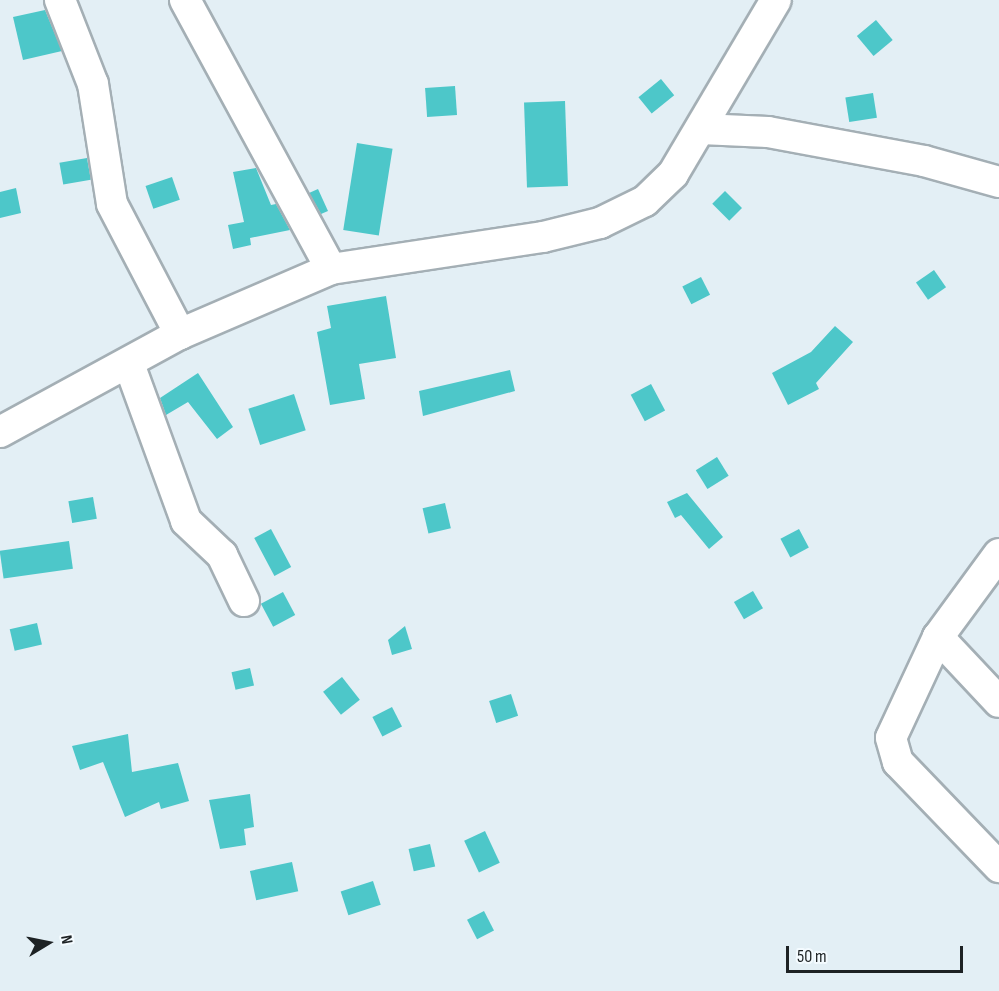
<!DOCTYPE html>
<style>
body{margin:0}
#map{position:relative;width:999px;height:991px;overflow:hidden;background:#e3eff5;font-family:"Sofia Sans Condensed",sans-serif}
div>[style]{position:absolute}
.building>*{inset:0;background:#4dc7c9;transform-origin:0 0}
.roads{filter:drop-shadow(2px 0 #a4afb5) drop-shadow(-2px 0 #a4afb5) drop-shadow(0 2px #a4afb5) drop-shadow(0 -2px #a4afb5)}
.minor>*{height:30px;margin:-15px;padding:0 15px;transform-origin:15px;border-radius:15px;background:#fff}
span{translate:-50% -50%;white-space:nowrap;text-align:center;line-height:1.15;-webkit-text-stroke:4.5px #f4fbff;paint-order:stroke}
.north{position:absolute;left:18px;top:913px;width:60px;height:60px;-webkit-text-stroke:4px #f4fbff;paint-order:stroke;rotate:80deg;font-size:16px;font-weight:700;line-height:24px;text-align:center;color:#1d2224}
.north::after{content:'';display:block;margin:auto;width:21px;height:27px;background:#1d2224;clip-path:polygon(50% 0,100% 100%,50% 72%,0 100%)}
.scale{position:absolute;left:786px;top:946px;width:177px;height:27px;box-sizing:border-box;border:3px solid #1d2224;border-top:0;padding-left:8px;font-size:18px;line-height:21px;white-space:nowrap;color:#1d2224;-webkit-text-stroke:4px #f4fbff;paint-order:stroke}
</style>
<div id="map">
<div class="building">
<i style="clip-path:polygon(45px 10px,62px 51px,23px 60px,13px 17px)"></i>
<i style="left:876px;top:20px;width:26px;height:25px;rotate:50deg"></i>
<i style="left:661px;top:79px;width:21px;height:29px;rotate:51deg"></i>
<i style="left:455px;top:86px;width:29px;height:30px;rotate:86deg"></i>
<i style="left:873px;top:93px;width:25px;height:28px;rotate:81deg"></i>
<i style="left:565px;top:101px;width:85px;height:41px;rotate:88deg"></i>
<i style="left:357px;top:143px;width:36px;height:88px;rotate:9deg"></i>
<i style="left:87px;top:158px;width:22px;height:28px;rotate:80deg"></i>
<i style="clip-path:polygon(256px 168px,271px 205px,276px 204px,290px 230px,250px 238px,251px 245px,233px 249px,228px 225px,244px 222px,233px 172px)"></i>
<i style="left:172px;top:177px;width:24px;height:28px;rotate:71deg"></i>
<i style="clip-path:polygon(16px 188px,21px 213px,0 218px,0 192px)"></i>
<i style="clip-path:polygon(318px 189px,328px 211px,321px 214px,309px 193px)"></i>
<i style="left:725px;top:191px;width:24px;height:18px;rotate:45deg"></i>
<i style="left:934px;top:270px;width:21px;height:22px;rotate:55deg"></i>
<i style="left:701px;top:277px;width:20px;height:21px;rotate:63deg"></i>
<i style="clip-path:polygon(386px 296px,396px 358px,359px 364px,365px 399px,330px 405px,317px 332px,331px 328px,327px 306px)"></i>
<i style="clip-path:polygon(835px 326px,853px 342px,816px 383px,819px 389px,788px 405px,772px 373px,811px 352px)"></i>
<i style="clip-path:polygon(510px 370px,515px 391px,423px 416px,419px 391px)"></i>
<i style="clip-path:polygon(198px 373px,233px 427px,217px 439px,188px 402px,166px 415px,160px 398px)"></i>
<i style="left:651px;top:384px;width:30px;height:23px;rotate:62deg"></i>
<i style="left:294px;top:394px;width:38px;height:48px;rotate:72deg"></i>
<i style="left:717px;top:457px;width:22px;height:25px;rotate:58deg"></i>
<i style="clip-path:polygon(687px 493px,723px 537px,709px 549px,681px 515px,675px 518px,667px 502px)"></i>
<i style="left:93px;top:497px;width:22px;height:25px;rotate:80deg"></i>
<i style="left:445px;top:503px;width:26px;height:23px;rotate:77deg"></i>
<i style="left:271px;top:529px;width:43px;height:19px;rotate:62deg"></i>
<i style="left:799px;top:529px;width:21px;height:21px;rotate:62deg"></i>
<i style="left:69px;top:541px;width:28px;height:70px;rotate:82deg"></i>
<i style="left:753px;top:591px;width:20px;height:22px;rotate:60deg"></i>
<i style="left:283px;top:592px;width:26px;height:25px;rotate:62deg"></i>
<i style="left:37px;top:623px;width:22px;height:28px;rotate:77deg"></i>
<i style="clip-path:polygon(405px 626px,412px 649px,392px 655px,388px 640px)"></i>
<i style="left:250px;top:668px;width:18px;height:19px;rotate:77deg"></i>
<i style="left:342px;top:677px;width:29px;height:24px;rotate:52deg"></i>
<i style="left:511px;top:694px;width:23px;height:23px;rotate:72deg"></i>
<i style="left:392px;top:707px;width:22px;height:22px;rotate:63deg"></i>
<i style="clip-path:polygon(128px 734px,132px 772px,178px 763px,189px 801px,161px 809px,159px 802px,125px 817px,103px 762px,80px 770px,72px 746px)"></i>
<i style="clip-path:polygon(250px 794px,254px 827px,244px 829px,246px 845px,220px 849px,209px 800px)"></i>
<i style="left:485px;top:831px;width:35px;height:23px;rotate:65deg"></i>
<i style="left:430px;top:844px;width:23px;height:22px;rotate:77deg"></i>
<i style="left:292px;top:862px;width:30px;height:43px;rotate:78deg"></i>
<i style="left:373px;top:881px;width:25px;height:34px;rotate:72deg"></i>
<i style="left:484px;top:911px;width:22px;height:19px;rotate:63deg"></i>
</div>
<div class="roads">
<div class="minor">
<i style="left:60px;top:0;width:90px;rotate:68.6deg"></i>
<i style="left:93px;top:84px;width:121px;rotate:81deg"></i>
<i style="left:112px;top:204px;width:147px;rotate:62.4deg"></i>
<i style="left:185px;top:0;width:306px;rotate:61.5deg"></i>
<i style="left:701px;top:129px;width:67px;rotate:2.6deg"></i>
<i style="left:768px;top:132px;width:159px;rotate:10.5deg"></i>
<i style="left:924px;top:161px;width:78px;rotate:15.6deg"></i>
<i style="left:129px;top:364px;width:167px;rotate:70deg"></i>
<i style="left:186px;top:521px;width:50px;rotate:43.4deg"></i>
<i style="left:222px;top:555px;width:51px;rotate:64.4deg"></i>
<i style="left:0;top:432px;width:205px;rotate:-28.6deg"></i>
<i style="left:180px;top:334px;width:164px;rotate:-23.3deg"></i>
<i style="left:331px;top:269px;width:214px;rotate:-8.6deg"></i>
<i style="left:543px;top:237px;width:59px;rotate:-13.8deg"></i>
<i style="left:600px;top:223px;width:50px;rotate:-26.1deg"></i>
<i style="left:645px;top:201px;width:39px;rotate:-44deg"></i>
<i style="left:673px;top:174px;width:202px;rotate:-59.4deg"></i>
<i style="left:999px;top:554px;width:103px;rotate:126.3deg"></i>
<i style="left:938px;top:637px;width:111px;rotate:115deg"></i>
<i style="left:891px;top:738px;width:25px;rotate:74deg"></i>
<i style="left:898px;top:762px;width:146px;rotate:46.1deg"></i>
<i style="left:938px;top:637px;width:89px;rotate:46.8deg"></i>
</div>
</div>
<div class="north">N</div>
<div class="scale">50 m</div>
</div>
